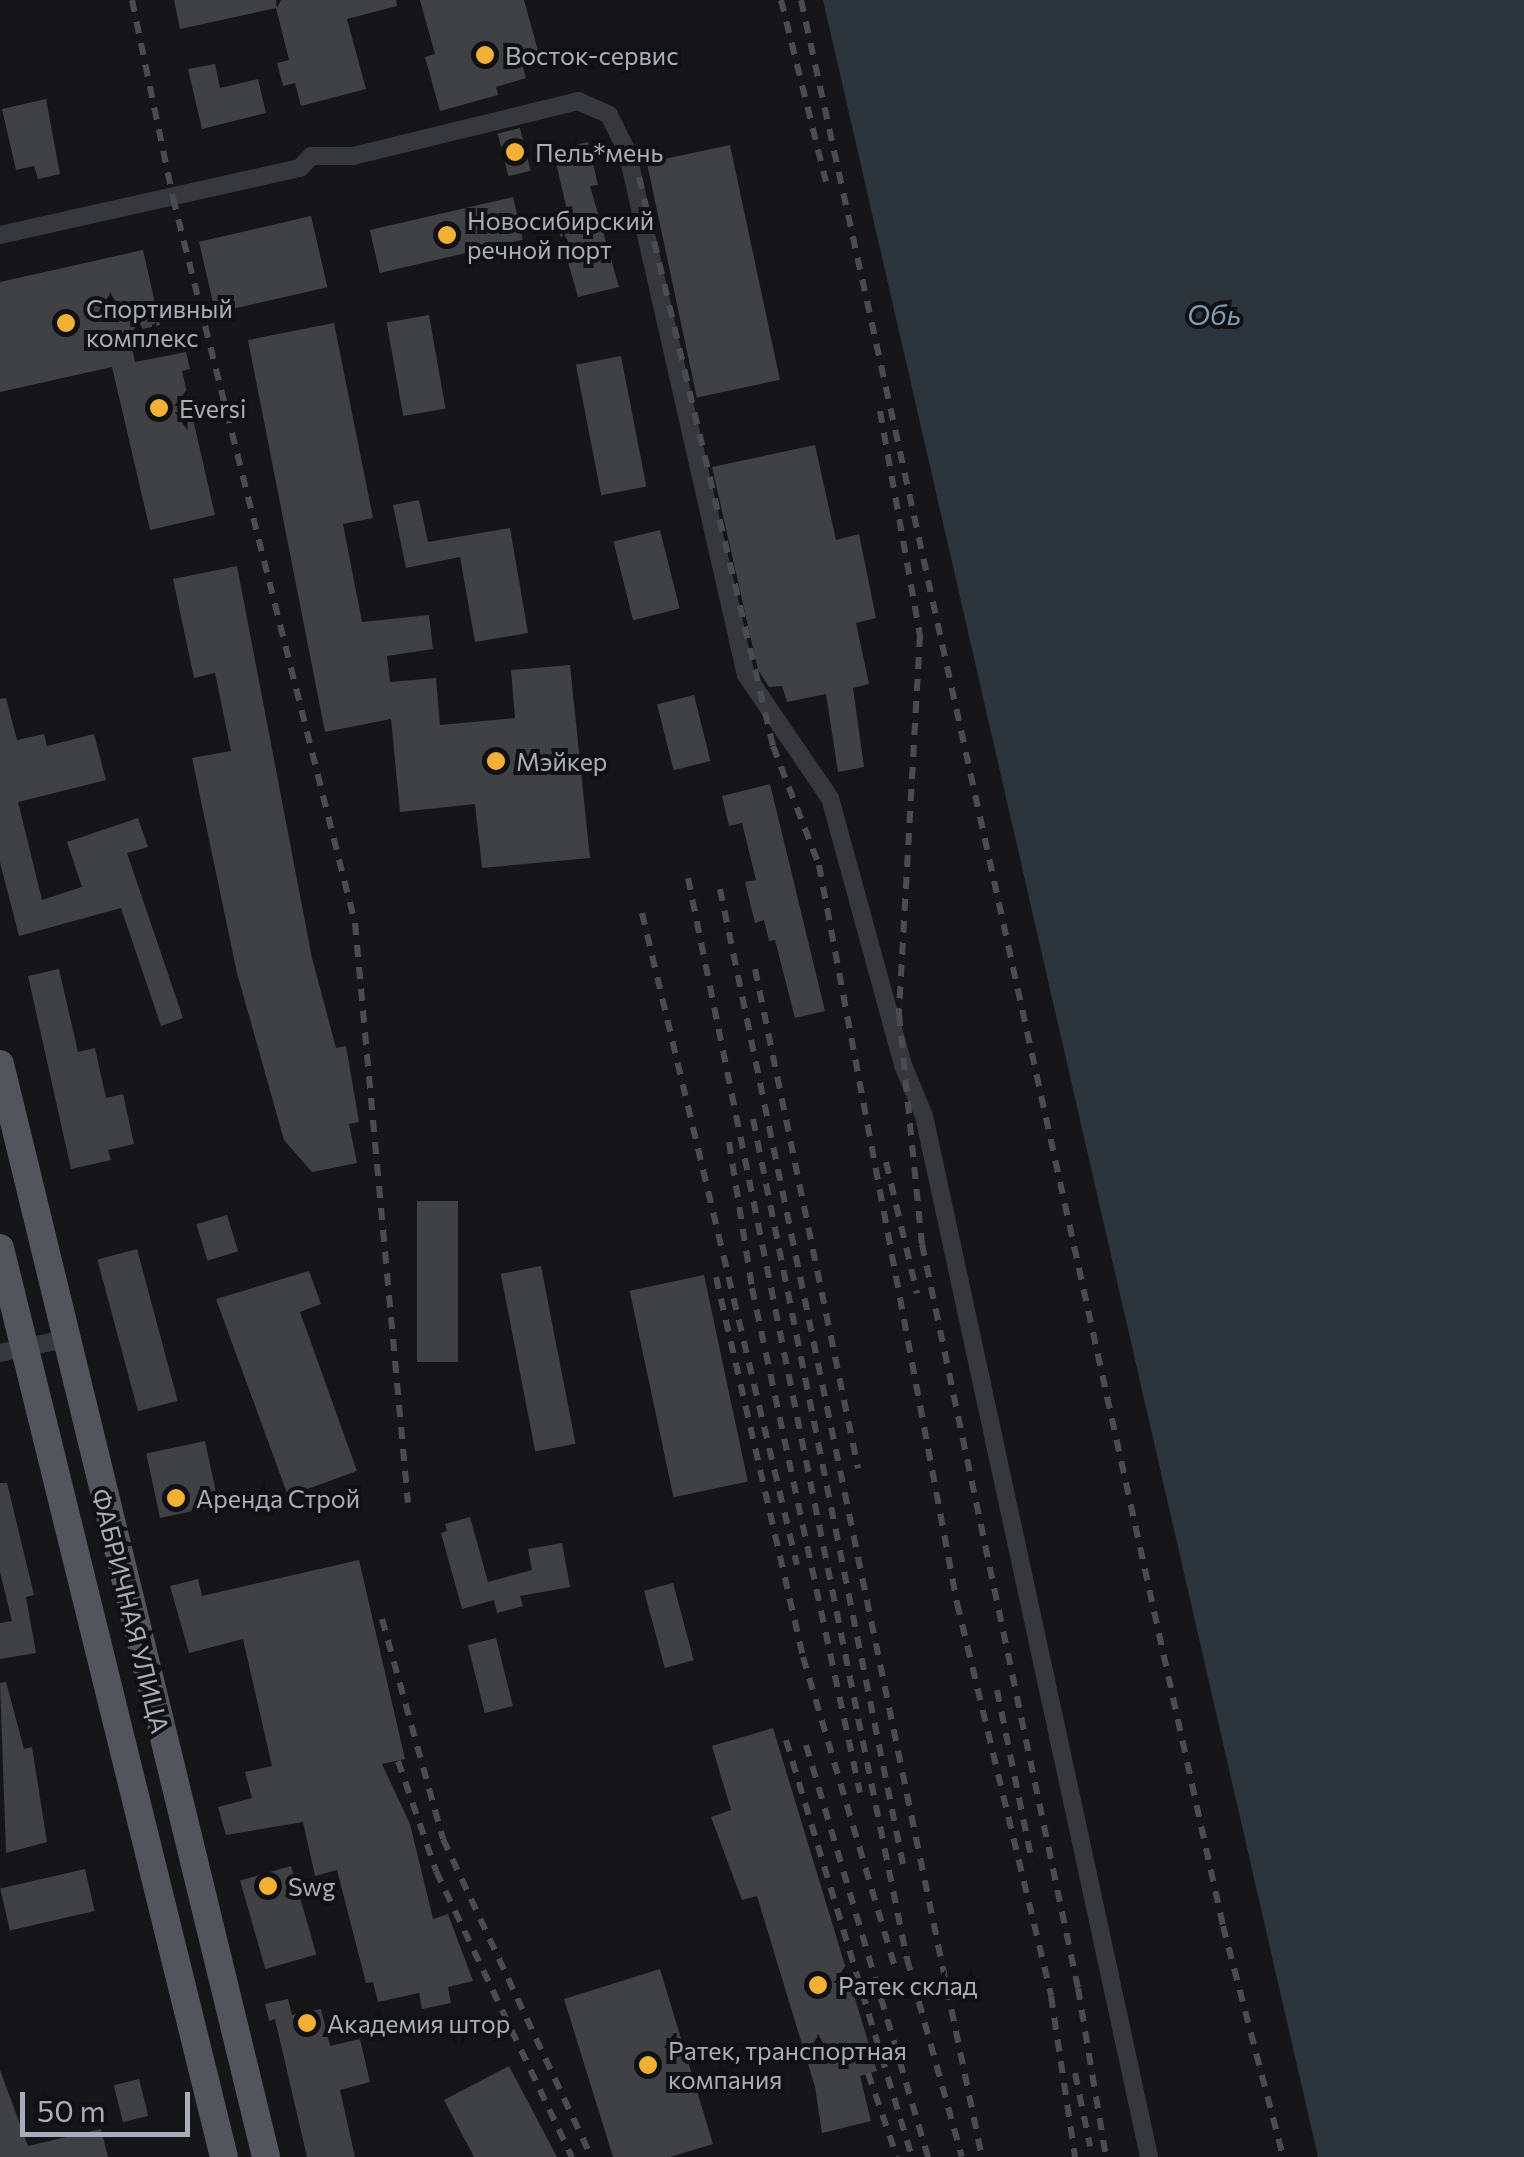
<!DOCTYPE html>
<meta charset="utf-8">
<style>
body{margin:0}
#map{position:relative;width:1524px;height:2157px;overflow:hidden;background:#161618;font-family:Commissioner,sans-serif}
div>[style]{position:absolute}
.water>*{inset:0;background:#2c353c}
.building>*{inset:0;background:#404145;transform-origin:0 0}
.minor>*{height:18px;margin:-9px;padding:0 9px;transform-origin:9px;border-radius:9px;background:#37383d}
.primary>*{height:28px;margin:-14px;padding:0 14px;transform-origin:14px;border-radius:14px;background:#53555c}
.rail>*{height:6px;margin-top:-3px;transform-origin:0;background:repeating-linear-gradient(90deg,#4a4c52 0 12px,transparent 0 22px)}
.dots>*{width:28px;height:28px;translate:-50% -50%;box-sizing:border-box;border:5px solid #111113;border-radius:50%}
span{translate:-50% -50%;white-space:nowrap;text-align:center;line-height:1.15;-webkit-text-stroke:8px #111113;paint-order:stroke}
.poi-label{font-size:25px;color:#a8adb8}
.left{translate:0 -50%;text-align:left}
.street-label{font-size:25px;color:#a8adb8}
.water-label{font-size:28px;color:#7f9bb3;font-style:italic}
.scale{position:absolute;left:20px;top:2092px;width:170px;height:45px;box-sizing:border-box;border:5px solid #a8adb8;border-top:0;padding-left:12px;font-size:30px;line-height:35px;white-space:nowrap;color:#a8adb8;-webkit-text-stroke:8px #111113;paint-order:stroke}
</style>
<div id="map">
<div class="water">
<i style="clip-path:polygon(823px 0,1524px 0,1524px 2157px,1318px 2157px)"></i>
</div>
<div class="building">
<i style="clip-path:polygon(174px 0,276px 0,277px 8px,281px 0,396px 0,397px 6px,347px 19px,366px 89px,301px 106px,295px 83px,283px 86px,277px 63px,289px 60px,276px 8px,180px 29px)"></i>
<i style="clip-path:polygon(420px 0,524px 0,540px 58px,522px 63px,526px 78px,496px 87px,498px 95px,440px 111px,425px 57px,435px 54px)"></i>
<i style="clip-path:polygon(215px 64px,220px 88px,258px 79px,266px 113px,202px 129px,188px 69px)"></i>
<i style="clip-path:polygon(46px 99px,60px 174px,38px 179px,34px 166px,16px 170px,2px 109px)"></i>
<i style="left:520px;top:128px;width:44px;height:23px;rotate:76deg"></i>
<i style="clip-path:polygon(588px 142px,598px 185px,590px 186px,619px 287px,578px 297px,554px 213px,567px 210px,553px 150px)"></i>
<i style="left:730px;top:145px;width:240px;height:85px;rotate:78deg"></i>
<i style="left:513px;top:197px;width:44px;height:147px;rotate:77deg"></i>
<i style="left:311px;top:216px;width:73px;height:115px;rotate:77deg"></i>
<i style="clip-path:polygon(143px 250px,160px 325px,129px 332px,135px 362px,186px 352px,190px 369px,182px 371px,215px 515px,150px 530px,112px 367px,0 392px,0 282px)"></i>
<i style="left:429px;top:315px;width:95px;height:43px;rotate:80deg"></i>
<i style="clip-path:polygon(334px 323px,373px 518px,343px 524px,362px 622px,429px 615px,433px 649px,387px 656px,390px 682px,436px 678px,440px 725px,515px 718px,511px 670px,570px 665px,590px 858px,482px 868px,475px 804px,400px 812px,391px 719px,325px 732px,248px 340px)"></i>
<i style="left:621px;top:356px;width:133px;height:46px;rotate:79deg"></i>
<i style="clip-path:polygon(815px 445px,836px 540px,859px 534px,876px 618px,856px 623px,869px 684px,853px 688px,864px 767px,838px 772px,826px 694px,787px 702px,782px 686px,769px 687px,758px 670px,712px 467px)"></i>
<i style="clip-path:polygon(419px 500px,428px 542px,510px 528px,528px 633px,475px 642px,460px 557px,406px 568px,393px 505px)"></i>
<i style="left:660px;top:530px;width:81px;height:48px;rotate:76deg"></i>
<i style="clip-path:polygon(237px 566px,312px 958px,336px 1048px,346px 1046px,359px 1122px,349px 1124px,357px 1163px,312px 1172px,284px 1140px,237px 973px,192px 758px,231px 751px,215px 673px,194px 678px,173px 579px)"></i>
<i style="left:694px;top:695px;width:68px;height:38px;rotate:76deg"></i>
<i style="clip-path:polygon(6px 698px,17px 740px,44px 734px,47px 746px,94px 734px,106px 780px,18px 802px,42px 900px,82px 887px,67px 842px,138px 818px,148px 847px,127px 853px,183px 1018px,161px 1026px,121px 908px,19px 936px,0 862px,0 699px)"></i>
<i style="clip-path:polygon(770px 784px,825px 1011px,795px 1018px,775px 940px,769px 941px,764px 920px,755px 923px,745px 882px,756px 880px,742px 823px,729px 826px,722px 796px)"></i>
<i style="clip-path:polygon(59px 969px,78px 1052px,95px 1048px,106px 1098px,123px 1094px,134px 1144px,108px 1150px,111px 1160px,71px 1169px,28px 976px)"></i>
<i style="left:417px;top:1201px;width:41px;height:161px"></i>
<i style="left:227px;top:1215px;width:38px;height:32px;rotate:73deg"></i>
<i style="left:137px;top:1249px;width:157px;height:41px;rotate:75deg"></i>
<i style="left:541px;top:1266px;width:181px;height:41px;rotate:79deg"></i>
<i style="clip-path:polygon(309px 1271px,321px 1304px,300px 1312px,357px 1471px,288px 1496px,216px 1299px)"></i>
<i style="left:704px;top:1275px;width:211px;height:76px;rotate:78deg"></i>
<i style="left:205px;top:1441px;width:66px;height:60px;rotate:78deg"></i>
<i style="clip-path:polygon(0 1483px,7px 1483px,34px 1595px,26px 1597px,36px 1653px,0 1659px,0 1623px,12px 1621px,0 1572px)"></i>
<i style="clip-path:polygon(470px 1517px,488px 1582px,532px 1570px,528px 1549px,562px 1543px,570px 1587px,520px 1596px,523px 1606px,497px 1613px,494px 1600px,462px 1609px,441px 1533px,447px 1531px,445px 1524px)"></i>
<i style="clip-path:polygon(359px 1560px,405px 1759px,382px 1764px,410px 1824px,433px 1919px,448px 1914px,473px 1981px,448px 1987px,451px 2003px,422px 2009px,419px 1993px,378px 2002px,373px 1982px,366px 1983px,337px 1870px,315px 1876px,303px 1822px,226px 1835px,218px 1807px,252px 1798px,245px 1772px,272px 1766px,243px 1639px,189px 1653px,170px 1586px,198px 1579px,202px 1596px)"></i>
<i style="left:673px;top:1583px;width:80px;height:30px;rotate:75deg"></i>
<i style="left:496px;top:1638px;width:70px;height:29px;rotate:76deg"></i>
<i style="clip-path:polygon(6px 1682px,24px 1749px,32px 1747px,47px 1842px,6px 1853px,0 1683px)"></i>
<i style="clip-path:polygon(773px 1728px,877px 2071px,860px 2076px,871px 2121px,822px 2133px,815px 2087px,757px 1896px,742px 1900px,711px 1817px,731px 1810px,712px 1746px)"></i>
<i style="left:291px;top:1866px;width:92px;height:53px;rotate:74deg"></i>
<i style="left:85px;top:1869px;width:43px;height:87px;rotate:77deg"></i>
<i style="clip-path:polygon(660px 1969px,713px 2144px,670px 2157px,613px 2157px,564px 1999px)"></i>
<i style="clip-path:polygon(288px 1999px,292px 2015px,321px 2009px,330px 2046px,360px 2039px,370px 2082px,340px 2090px,355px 2157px,307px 2157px,275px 2019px,269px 2021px,265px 2004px)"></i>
<i style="clip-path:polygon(509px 2066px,557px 2157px,474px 2157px,444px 2100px)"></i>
<i style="clip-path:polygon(0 2070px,28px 2146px,101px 2129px,108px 2157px,0 2157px)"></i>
<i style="left:139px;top:2079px;width:38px;height:26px;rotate:76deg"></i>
</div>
<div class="minor">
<i style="left:0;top:235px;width:307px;rotate:-12.6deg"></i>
<i style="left:300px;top:168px;width:16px;rotate:-47deg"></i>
<i style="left:311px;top:156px;width:42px"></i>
<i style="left:353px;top:156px;width:232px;rotate:-13.7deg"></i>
<i style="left:578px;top:101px;width:34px;rotate:24deg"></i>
<i style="left:609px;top:115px;width:40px;rotate:63.4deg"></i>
<i style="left:627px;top:151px;width:537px;rotate:77.21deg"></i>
<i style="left:746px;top:675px;width:149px;rotate:55.7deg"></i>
<i style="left:830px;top:798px;width:277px;rotate:74.7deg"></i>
<i style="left:903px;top:1065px;width:55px;rotate:67.6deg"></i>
<i style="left:924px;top:1116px;width:1065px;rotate:77.8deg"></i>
<i style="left:0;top:1353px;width:66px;rotate:-12.2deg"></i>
</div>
<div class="primary">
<i style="left:0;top:1064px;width:1125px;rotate:76.32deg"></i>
<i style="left:0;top:1248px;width:936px;rotate:76.16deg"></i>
</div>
<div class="rail">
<i style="left:132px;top:0;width:202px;rotate:78.3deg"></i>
<i style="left:173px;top:198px;width:747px;rotate:75.91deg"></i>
<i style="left:355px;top:923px;width:582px;rotate:84.78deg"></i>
<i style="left:781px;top:0;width:187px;rotate:76.1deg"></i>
<i style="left:801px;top:0;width:1972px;rotate:77.64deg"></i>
<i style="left:1223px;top:1926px;width:239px;rotate:75.4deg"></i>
<i style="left:639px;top:177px;width:585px;rotate:76.75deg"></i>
<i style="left:773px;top:746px;width:128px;rotate:68.9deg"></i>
<i style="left:819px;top:865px;width:751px;rotate:79.41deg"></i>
<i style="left:957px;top:1603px;width:404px;rotate:76.5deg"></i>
<i style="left:1051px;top:1996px;width:163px;rotate:81.5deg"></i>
<i style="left:880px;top:411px;width:228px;rotate:79.9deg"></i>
<i style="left:920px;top:635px;width:380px;rotate:93.2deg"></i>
<i style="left:899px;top:1014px;width:231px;rotate:84.3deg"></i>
<i style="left:922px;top:1244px;width:760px;rotate:78.16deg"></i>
<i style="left:1078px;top:1988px;width:171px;rotate:80.6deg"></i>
<i style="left:688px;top:878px;width:1103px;rotate:78.55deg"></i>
<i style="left:907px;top:1959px;width:205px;rotate:74.5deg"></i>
<i style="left:720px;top:889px;width:1295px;rotate:78.33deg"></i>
<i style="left:642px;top:913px;width:670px;rotate:76.63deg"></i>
<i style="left:755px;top:969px;width:510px;rotate:78.34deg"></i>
<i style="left:753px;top:1119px;width:760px;rotate:78.62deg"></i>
<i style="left:729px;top:1142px;width:148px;rotate:81deg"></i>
<i style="left:752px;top:1288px;width:516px;rotate:77.93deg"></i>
<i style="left:886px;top:1162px;width:135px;rotate:76.7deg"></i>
<i style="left:716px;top:1277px;width:390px;rotate:77.1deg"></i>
<i style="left:803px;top:1657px;width:327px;rotate:73.5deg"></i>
<i style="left:382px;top:1619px;width:228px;rotate:74.5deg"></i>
<i style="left:443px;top:1839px;width:351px;rotate:65deg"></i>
<i style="left:997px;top:1690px;width:176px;rotate:78.5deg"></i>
<i style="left:786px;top:1740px;width:436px;rotate:73.2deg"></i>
<i style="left:806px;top:1745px;width:430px;rotate:73.5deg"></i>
<i style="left:398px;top:1761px;width:116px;rotate:70.9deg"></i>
<i style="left:436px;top:1871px;width:317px;rotate:64.6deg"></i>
<i style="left:868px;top:2073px;width:89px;rotate:71deg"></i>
<i style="left:1075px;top:2073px;width:75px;rotate:78.4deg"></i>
</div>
<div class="dots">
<i style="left:485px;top:55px;background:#f2b134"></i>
<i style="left:515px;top:152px;background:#f2b134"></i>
<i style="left:447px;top:235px;background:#f2b134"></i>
<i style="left:66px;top:323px;background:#f2b134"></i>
<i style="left:159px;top:408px;background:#f2b134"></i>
<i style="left:496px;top:761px;background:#f2b134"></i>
<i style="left:176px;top:1498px;background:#f2b134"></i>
<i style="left:268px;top:1886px;background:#f2b134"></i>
<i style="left:818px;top:1985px;background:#f2b134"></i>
<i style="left:307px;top:2023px;background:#f2b134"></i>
<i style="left:648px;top:2065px;background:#f2b134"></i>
</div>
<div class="poi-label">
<span class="left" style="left:505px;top:55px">Восток-сервис</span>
<span class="left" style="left:535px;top:152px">Пель*мень</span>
<span class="left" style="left:467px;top:235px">Новосибирский<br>речной порт</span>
<span class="left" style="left:86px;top:323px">Спортивный<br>комплекс</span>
<span class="left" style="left:179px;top:408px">Eversi</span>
<span class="left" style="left:516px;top:761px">Мэйкер</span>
<span class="left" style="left:196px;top:1498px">Аренда Строй</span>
<span class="left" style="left:288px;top:1886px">Swg</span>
<span class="left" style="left:838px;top:1985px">Ратек склад</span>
<span class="left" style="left:327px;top:2023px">Академия штор</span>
<span class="left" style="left:668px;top:2065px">Ратек, транспортная<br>компания</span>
</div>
<div class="street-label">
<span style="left:131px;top:1611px;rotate:76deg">ФАБРИЧНАЯ УЛИЦА</span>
</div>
<div class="water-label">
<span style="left:1214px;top:314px">Обь</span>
</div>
<div class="scale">50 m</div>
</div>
